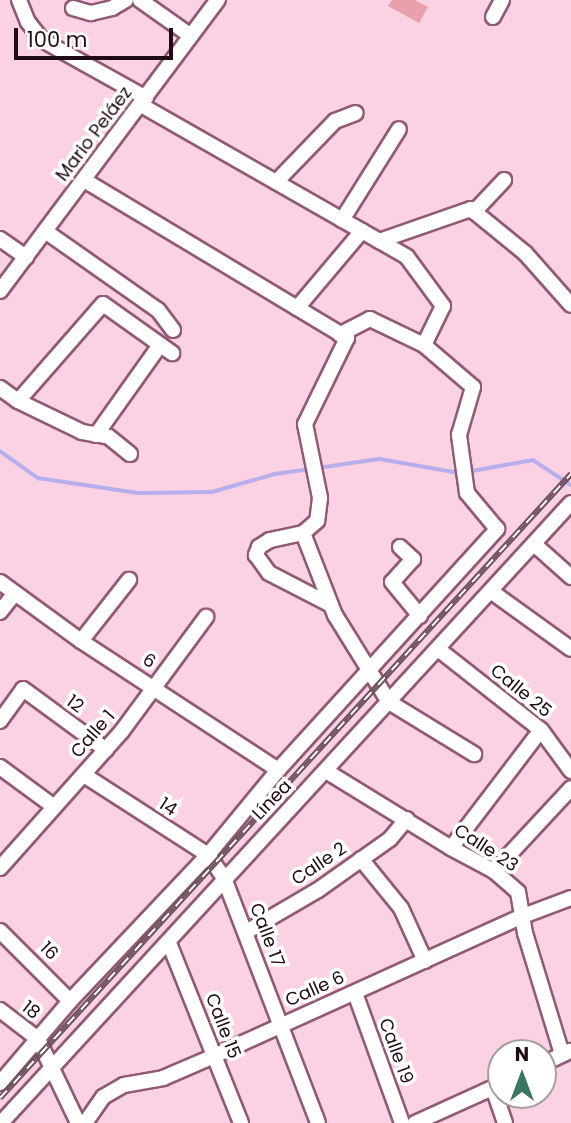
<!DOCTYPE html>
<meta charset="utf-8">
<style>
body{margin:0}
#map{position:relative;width:571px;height:1123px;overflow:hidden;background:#fbd2e4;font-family:Poppins,sans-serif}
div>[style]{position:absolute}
.stream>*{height:3.5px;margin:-1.75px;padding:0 1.75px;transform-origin:1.75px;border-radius:1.75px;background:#b6afeb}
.building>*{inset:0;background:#e8a1ab}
.roads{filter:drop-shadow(2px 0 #925975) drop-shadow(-2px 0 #925975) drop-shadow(0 2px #925975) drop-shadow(0 -2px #925975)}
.minor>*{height:14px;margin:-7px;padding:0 7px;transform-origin:7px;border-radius:7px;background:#fff}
.rail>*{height:6px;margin-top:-3px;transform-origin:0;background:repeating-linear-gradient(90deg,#fff 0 10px,#6d515e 0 20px);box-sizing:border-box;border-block:2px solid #6d515e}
span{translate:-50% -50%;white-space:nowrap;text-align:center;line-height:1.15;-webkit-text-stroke:7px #fff;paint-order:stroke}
.street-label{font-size:18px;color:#200a15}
.north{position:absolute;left:487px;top:1039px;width:70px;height:70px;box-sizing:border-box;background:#fff;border:2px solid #a69da1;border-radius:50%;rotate:0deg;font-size:19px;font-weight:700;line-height:28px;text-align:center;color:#200a15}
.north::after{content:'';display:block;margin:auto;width:24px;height:32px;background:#397762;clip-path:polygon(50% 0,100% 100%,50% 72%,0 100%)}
.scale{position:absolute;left:14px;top:28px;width:159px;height:32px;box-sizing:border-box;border:4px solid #200a15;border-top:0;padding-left:9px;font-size:21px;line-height:24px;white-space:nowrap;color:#200a15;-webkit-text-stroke:5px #fff;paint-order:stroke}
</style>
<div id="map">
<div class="stream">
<i style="left:0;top:451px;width:47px;rotate:35.4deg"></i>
<i style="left:38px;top:478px;width:101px;rotate:8.5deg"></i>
<i style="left:138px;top:493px;width:74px;rotate:-0.8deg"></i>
<i style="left:212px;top:492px;width:66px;rotate:-15.9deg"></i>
<i style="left:275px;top:474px;width:36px;rotate:-8deg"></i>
<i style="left:318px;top:468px;width:63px;rotate:-8.3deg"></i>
<i style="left:380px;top:459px;width:80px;rotate:10deg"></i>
<i style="left:467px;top:472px;width:67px;rotate:-10.3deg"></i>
<i style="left:533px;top:460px;width:45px;rotate:33.3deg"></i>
</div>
<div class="building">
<i style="clip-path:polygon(392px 0,415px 0,428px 7px,419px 23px,388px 6px)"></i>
</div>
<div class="roads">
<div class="minor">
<i style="left:19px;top:0;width:24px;rotate:68deg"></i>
<i style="left:28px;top:22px;width:23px;rotate:52deg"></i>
<i style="left:42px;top:40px;width:119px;rotate:29.1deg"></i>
<i style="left:140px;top:0;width:62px;rotate:35.2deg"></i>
<i style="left:73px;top:8px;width:19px;rotate:16deg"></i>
<i style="left:91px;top:13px;width:22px;rotate:-13deg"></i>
<i style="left:112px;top:8px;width:16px;rotate:-30deg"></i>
<i style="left:493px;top:17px;width:19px;rotate:-62deg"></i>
<i style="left:141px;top:105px;width:306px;rotate:29.7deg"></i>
<i style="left:407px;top:257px;width:61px;rotate:53.7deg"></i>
<i style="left:443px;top:306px;width:43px;rotate:116deg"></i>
<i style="left:84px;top:180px;width:307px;rotate:31deg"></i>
<i style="left:347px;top:338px;width:96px;rotate:116deg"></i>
<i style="left:305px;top:424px;width:76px;rotate:78.5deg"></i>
<i style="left:320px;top:498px;width:23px;rotate:97deg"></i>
<i style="left:317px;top:521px;width:18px;rotate:139deg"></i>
<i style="left:303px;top:533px;width:34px;rotate:168deg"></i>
<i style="left:270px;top:540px;width:13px;rotate:148deg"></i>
<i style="left:259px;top:547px;width:9px;rotate:111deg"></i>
<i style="left:256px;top:555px;width:22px;rotate:54deg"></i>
<i style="left:269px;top:573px;width:70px;rotate:27.3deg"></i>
<i style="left:276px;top:182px;width:85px;rotate:-46deg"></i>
<i style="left:335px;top:121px;width:22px;rotate:-21deg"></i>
<i style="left:474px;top:212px;width:44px;rotate:-46.8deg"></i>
<i style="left:342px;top:220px;width:107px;rotate:-57.9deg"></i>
<i style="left:45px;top:231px;width:138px;rotate:35deg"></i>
<i style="left:158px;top:310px;width:25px;rotate:53deg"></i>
<i style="left:0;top:239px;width:32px;rotate:35deg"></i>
<i style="left:379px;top:241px;width:97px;rotate:-19.2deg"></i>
<i style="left:471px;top:209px;width:70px;rotate:39.2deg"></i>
<i style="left:525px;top:253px;width:69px;rotate:48.5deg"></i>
<i style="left:0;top:291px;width:364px;rotate:-53.2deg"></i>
<i style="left:297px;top:308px;width:101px;rotate:-49.8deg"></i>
<i style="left:0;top:388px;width:22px;rotate:36deg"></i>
<i style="left:18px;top:401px;width:71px;rotate:25.8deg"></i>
<i style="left:82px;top:432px;width:27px;rotate:10deg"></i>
<i style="left:109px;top:437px;width:27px;rotate:39deg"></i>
<i style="left:18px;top:401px;width:129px;rotate:-48.8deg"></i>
<i style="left:103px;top:304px;width:85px;rotate:35.4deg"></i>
<i style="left:96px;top:435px;width:110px;rotate:-54.6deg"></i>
<i style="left:303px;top:533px;width:88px;rotate:68.7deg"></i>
<i style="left:335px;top:615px;width:102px;rotate:58.2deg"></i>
<i style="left:389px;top:702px;width:100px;rotate:31.5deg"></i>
<i style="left:534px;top:544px;width:50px;rotate:41.7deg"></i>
<i style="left:400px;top:547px;width:18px;rotate:43deg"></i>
<i style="left:413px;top:559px;width:31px;rotate:132deg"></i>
<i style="left:392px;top:582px;width:44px;rotate:50.5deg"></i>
<i style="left:0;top:582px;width:100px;rotate:36.1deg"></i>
<i style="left:81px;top:641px;width:235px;rotate:33.2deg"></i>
<i style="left:492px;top:592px;width:97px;rotate:35.8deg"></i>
<i style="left:0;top:612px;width:24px;rotate:-52deg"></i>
<i style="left:81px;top:641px;width:78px;rotate:-51.8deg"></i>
<i style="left:438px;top:649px;width:131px;rotate:38.2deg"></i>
<i style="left:541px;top:730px;width:51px;rotate:53.8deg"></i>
<i style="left:0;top:721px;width:39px;rotate:-54deg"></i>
<i style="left:23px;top:689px;width:103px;rotate:36.3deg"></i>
<i style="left:0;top:767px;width:66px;rotate:36.3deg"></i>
<i style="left:326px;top:771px;width:147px;rotate:31.6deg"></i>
<i style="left:451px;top:848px;width:49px;rotate:28.1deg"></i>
<i style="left:494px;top:871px;width:32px;rotate:41deg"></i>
<i style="left:518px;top:892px;width:42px;rotate:80.3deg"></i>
<i style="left:525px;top:933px;width:127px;rotate:73deg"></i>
<i style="left:84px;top:775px;width:148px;rotate:32.8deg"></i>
<i style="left:208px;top:855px;width:28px;rotate:55deg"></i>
<i style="left:224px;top:878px;width:262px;rotate:69deg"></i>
<i style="left:451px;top:848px;width:148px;rotate:-52.7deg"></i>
<i style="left:361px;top:859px;width:63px;rotate:50.8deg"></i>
<i style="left:401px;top:908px;width:58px;rotate:65.6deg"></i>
<i style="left:0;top:868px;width:183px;rotate:-48.3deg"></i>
<i style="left:122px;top:731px;width:142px;rotate:-53.6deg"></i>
<i style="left:494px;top:871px;width:113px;rotate:-47.1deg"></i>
<i style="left:0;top:931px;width:99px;rotate:45deg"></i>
<i style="left:246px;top:932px;width:83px;rotate:-30.3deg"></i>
<i style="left:318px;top:890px;width:88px;rotate:-35.3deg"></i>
<i style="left:390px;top:839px;width:26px;rotate:-50deg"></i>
<i style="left:169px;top:943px;width:194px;rotate:68.2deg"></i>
<i style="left:355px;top:993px;width:138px;rotate:70.1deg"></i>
<i style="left:0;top:1010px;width:48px;rotate:37.3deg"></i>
<i style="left:38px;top:1039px;width:93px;rotate:64.5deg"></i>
<i style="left:543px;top:1064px;width:30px;rotate:-26deg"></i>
<i style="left:0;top:1083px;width:108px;rotate:-49.5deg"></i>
<i style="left:70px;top:1001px;width:201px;rotate:-46.6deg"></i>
<i style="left:208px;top:855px;width:110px;rotate:-50.5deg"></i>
<i style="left:278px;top:770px;width:326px;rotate:-47.7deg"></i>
<i style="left:497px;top:529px;width:47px;rotate:-129.8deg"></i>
<i style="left:467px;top:493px;width:59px;rotate:-97.9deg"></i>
<i style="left:459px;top:435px;width:50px;rotate:-73.7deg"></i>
<i style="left:473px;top:387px;width:65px;rotate:-139.4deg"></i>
<i style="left:424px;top:345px;width:60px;rotate:-154.3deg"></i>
<i style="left:370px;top:319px;width:34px;rotate:153deg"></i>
<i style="left:493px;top:1088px;width:37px;rotate:71deg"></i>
<i style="left:1px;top:1123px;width:842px;rotate:-47.41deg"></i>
<i style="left:85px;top:1123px;width:32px;rotate:-55deg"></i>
<i style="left:103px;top:1097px;width:24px;rotate:-30deg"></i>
<i style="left:124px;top:1085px;width:40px;rotate:-10deg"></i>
<i style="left:163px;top:1078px;width:56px;rotate:-23.3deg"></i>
<i style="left:214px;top:1056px;width:339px;rotate:-24.4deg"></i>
<i style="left:523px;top:916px;width:51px;rotate:-20.6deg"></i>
<i style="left:415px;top:1123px;width:94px;rotate:-24.4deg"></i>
</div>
</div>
<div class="rail">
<i style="left:0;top:1098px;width:846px;rotate:-47.54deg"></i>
</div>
<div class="street-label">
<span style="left:94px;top:134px;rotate:-53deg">Mario Peláez</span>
<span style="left:149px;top:661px;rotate:32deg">6</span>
<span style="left:521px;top:691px;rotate:39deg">Calle 25</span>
<span style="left:75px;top:704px;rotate:36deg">12</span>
<span style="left:93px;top:734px;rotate:-49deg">Calle 1</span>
<span style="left:272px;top:800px;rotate:-46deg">Línea</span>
<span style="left:168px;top:807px;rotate:33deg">14</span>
<span style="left:486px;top:848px;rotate:33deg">Calle 23</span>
<span style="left:319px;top:864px;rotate:-34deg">Calle 2</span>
<span style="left:267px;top:935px;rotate:69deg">Calle 17</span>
<span style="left:49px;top:951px;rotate:45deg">16</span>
<span style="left:315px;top:989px;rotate:-24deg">Calle 6</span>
<span style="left:31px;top:1010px;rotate:38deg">18</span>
<span style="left:223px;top:1026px;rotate:69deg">Calle 15</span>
<span style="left:396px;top:1051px;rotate:70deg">Calle 19</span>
</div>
<div class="north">N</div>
<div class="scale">100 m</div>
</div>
